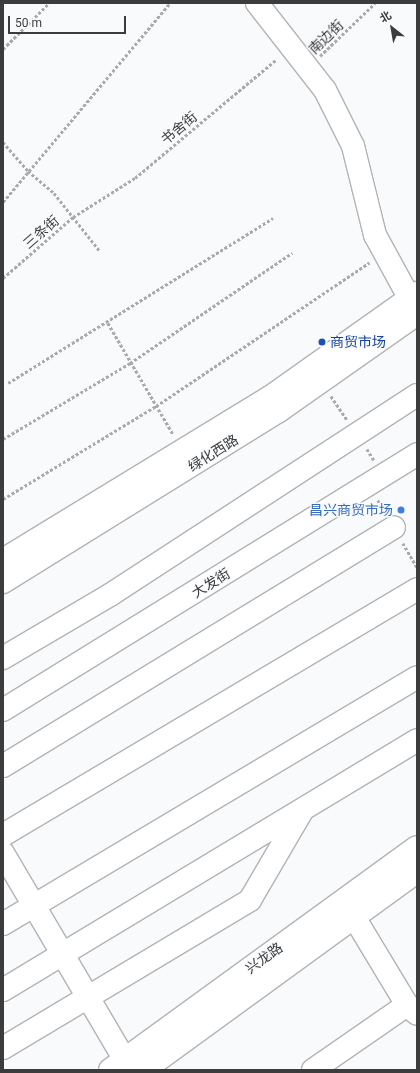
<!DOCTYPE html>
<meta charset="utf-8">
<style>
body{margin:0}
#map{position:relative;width:420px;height:1073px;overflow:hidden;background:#f9fafc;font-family:Roboto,"Noto Sans SC",sans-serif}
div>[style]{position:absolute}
.path>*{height:2.5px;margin-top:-1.25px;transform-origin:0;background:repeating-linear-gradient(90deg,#a9aaab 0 3px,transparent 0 5px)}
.roads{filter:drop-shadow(1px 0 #b2b3b5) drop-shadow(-1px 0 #b2b3b5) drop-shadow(0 1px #b2b3b5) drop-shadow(0 -1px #b2b3b5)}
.minor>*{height:22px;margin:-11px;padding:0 11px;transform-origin:11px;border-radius:11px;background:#fff}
.major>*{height:22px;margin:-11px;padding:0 11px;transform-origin:11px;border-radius:11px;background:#fff}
.dots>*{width:11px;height:11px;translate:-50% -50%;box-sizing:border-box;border:2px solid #f9fafc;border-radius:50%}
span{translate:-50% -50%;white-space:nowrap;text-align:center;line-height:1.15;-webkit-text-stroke:3px #f9fafc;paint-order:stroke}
.street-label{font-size:14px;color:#3c3c3d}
.transit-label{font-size:14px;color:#164399}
.left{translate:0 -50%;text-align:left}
.shop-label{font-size:14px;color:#366cbe}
.right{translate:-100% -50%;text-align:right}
.frame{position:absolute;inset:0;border:4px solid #3c3c3d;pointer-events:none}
.north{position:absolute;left:372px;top:8px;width:40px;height:40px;-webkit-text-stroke:3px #f9fafc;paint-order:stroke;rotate:329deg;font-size:11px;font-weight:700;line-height:16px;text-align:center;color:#3c3c3d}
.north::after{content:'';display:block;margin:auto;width:14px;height:18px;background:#3c3c3d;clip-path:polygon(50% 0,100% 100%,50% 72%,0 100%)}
.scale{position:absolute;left:8px;top:16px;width:118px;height:18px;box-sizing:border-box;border:2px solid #3c3c3d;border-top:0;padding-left:5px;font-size:12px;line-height:14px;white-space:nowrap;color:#3c3c3d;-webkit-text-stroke:3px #f9fafc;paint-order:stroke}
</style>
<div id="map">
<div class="path">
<i style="left:3px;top:49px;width:65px;rotate:-45deg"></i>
<i style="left:320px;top:56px;width:76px;rotate:-43.9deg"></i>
<i style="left:3px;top:142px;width:38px;rotate:49deg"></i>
<i style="left:28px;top:171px;width:34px;rotate:40deg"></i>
<i style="left:54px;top:193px;width:73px;rotate:51.7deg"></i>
<i style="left:3px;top:202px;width:260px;rotate:-50deg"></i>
<i style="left:3px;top:278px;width:93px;rotate:-41.1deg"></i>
<i style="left:73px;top:217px;width:73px;rotate:-32.2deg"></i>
<i style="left:135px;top:178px;width:185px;rotate:-40deg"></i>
<i style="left:108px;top:323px;width:129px;rotate:59.6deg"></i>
<i style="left:8px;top:383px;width:312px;rotate:-31.9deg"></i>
<i style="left:331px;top:396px;width:29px;rotate:56deg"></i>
<i style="left:3px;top:439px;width:148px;rotate:-30.9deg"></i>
<i style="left:130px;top:363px;width:196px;rotate:-34.2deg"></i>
<i style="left:367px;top:449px;width:13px;rotate:58deg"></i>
<i style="left:3px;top:499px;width:179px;rotate:-31.3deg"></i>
<i style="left:156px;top:406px;width:257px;rotate:-33.9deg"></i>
<i style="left:378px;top:500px;width:13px;rotate:61deg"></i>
<i style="left:403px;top:543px;width:28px;rotate:60deg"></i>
</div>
<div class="roads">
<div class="minor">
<i style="left:257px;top:3px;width:110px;rotate:52deg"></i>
<i style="left:325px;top:90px;width:63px;rotate:63.4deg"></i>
<i style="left:353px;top:146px;width:92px;rotate:76.1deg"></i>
<i style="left:375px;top:235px;width:88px;rotate:61.4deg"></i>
<i style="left:3px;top:658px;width:124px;rotate:-30.5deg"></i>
<i style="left:110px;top:595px;width:366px;rotate:-33.1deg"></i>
<i style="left:3px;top:710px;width:487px;rotate:-31.7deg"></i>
<i style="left:3px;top:766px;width:458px;rotate:-31.4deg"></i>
<i style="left:3px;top:835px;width:482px;rotate:-30.7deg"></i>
<i style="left:3px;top:853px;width:252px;rotate:59.5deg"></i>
<i style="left:354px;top:917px;width:103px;rotate:58.9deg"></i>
<i style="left:407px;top:1005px;width:13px;rotate:42deg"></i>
<i style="left:3px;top:924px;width:482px;rotate:-30.8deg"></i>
<i style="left:3px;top:990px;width:484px;rotate:-31.1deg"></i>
<i style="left:3px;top:1048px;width:288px;rotate:-30.9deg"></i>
<i style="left:250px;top:900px;width:103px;rotate:-59.7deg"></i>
<i style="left:313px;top:1070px;width:114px;rotate:-34.7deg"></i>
</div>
<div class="major">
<i style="left:3px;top:560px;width:313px;rotate:-31.4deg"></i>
<i style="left:270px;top:397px;width:180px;rotate:-35.3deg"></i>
<i style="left:3px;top:582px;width:325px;rotate:-31.8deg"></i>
<i style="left:279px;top:411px;width:169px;rotate:-35.1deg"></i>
<i style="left:110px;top:1070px;width:379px;rotate:-36deg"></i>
<i style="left:144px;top:1070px;width:337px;rotate:-36deg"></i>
</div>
</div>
<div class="dots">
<i style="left:322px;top:342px;background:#1a4fb4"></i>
<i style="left:401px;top:510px;background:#3f7fe0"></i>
</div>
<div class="street-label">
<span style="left:326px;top:37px;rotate:-44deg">南边街</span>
<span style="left:179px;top:128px;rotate:-40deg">书舍街</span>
<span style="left:41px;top:232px;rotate:-41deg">三条街</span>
<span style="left:213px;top:453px;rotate:-32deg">绿化西路</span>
<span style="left:211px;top:583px;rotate:-32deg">大发街</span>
<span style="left:264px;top:958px;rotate:-36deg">兴龙路</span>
</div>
<div class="transit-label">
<span class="left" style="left:330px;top:342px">商贸市场</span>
</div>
<div class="shop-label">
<span class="right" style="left:393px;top:510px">昌兴商贸市场</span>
</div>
<div class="frame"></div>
<div class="north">北</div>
<div class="scale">50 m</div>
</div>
